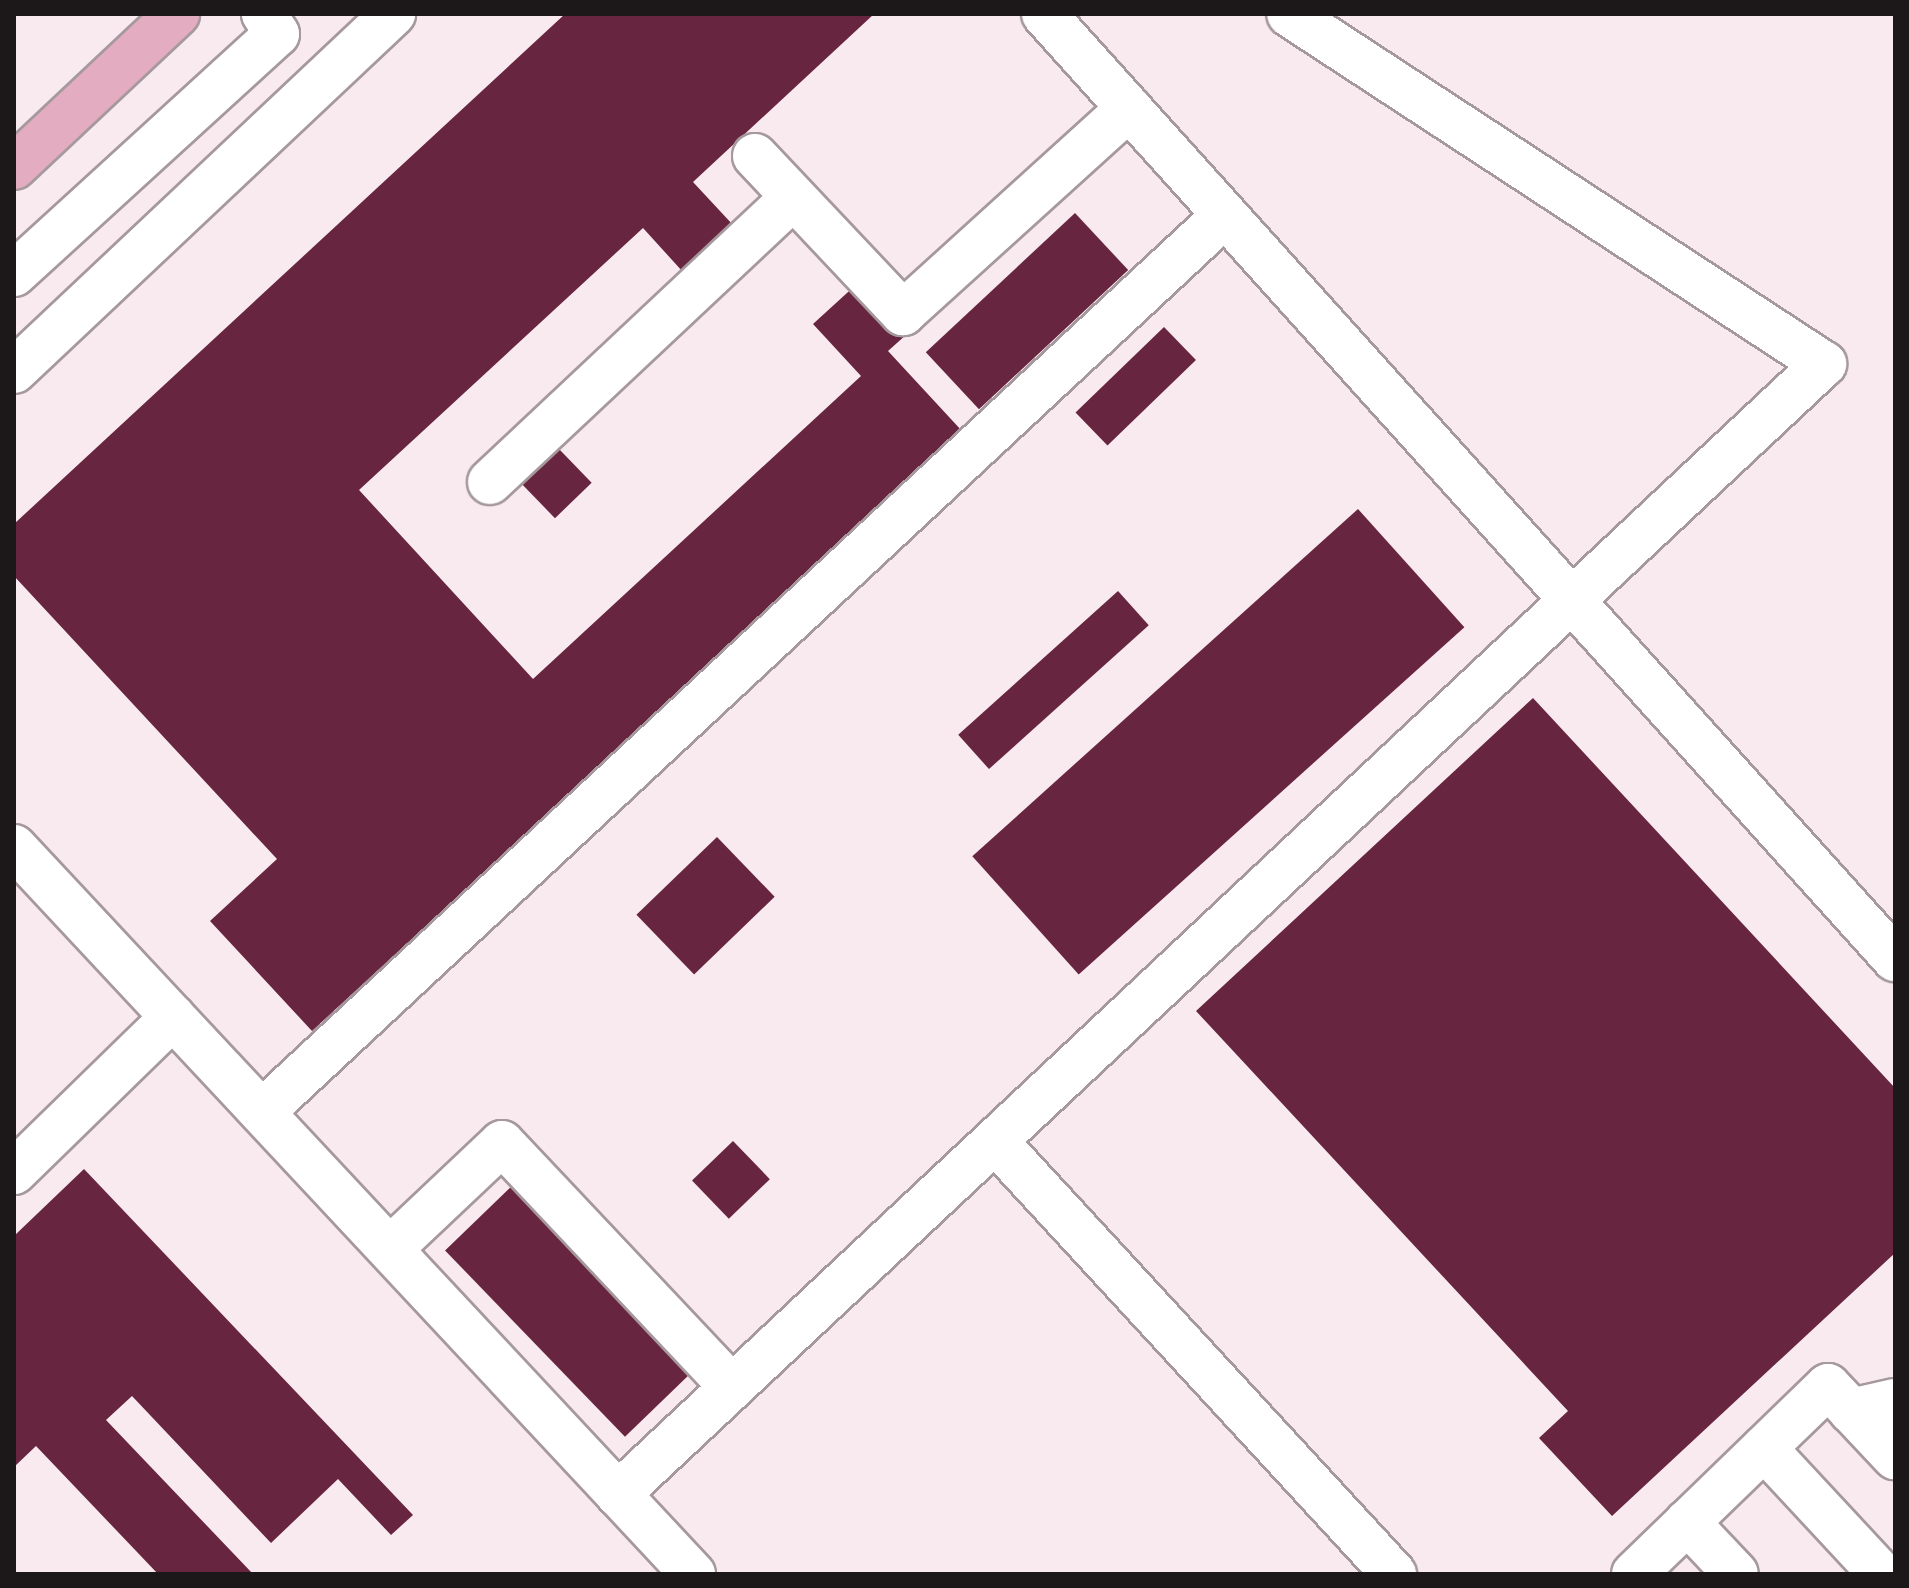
<!DOCTYPE html>
<style>
body{margin:0}
#map{position:relative;width:1909px;height:1588px;overflow:hidden;background:#f8eaee;font-family:"DM Sans",sans-serif}
div>[style]{position:absolute}
.building>*{inset:0;background:#672540;transform-origin:0 0}
.roads{filter:drop-shadow(2px 0 #a6999d) drop-shadow(-2px 0 #a6999d) drop-shadow(0 2px #a6999d) drop-shadow(0 -2px #a6999d)}
.minor>*{height:44px;margin:-22px;padding:0 22px;transform-origin:22px;border-radius:22px;background:#fff}
.major>*{height:44px;margin:-22px;padding:0 22px;transform-origin:22px;border-radius:22px;background:#e3acc0}
span{translate:-50% -50%;white-space:nowrap;text-align:center;line-height:1.15;-webkit-text-stroke:8px #fdfbfb;paint-order:stroke}
.frame{position:absolute;inset:0;border:16px solid #1c1718;pointer-events:none}
</style>
<div id="map">
<div class="building">
<i style="clip-path:polygon(565px 14px,874px 14px,693px 182px,733px 225px,683px 272px,643px 228px,359px 490px,533px 679px,861px 376px,813px 324px,859px 282px,907px 334px,888px 351px,962px 431px,312px 1031px,210px 921px,277px 859px,14px 576px,14px 524px)"></i>
<i style="left:1075px;top:213px;width:78px;height:204px;rotate:47deg"></i>
<i style="left:1164px;top:327px;width:46px;height:123px;rotate:46deg"></i>
<i style="left:559px;top:449px;width:47px;height:51px;rotate:46deg"></i>
<i style="left:1358px;top:509px;width:159px;height:519px;rotate:48deg"></i>
<i style="left:1118px;top:591px;width:46px;height:215px;rotate:48deg"></i>
<i style="clip-path:polygon(1533px 698px,1895px 1088px,1895px 1253px,1612px 1516px,1539px 1438px,1568px 1411px,1196px 1011px)"></i>
<i style="left:717px;top:837px;width:83px;height:112px;rotate:46deg"></i>
<i style="left:733px;top:1141px;width:53px;height:57px;rotate:46deg"></i>
<i style="clip-path:polygon(84px 1169px,413px 1515px,391px 1535px,338px 1479px,271px 1543px,132px 1396px,106px 1420px,253px 1574px,158px 1574px,36px 1446px,14px 1467px,14px 1236px)"></i>
<i style="left:517px;top:1181px;width:259px;height:100px;rotate:46deg"></i>
</div>
<div class="roads">
<div class="minor">
<i style="left:1044px;top:14px;width:1272px;rotate:48deg"></i>
<i style="left:755px;top:156px;width:216px;rotate:46.7deg"></i>
<i style="left:903px;top:313px;width:305px;rotate:-42.2deg"></i>
<i style="left:14px;top:274px;width:356px;rotate:-42.4deg"></i>
<i style="left:277px;top:34px;width:24px;rotate:-123deg"></i>
<i style="left:14px;top:371px;width:521px;rotate:-43.29deg"></i>
<i style="left:490px;top:482px;width:416px;rotate:-43.2deg"></i>
<i style="left:14px;top:847px;width:995px;rotate:46.96deg"></i>
<i style="left:262px;top:1112px;width:1316px;rotate:-42.97deg"></i>
<i style="left:995px;top:1141px;width:589px;rotate:47.34deg"></i>
<i style="left:14px;top:1172px;width:222px;rotate:-44.3deg"></i>
<i style="left:390px;top:1249px;width:154px;rotate:-43.4deg"></i>
<i style="left:502px;top:1143px;width:335px;rotate:46.7deg"></i>
<i style="left:1851px;top:1411px;width:45px;rotate:-12.8deg"></i>
<i style="left:1764px;top:1448px;width:172px;rotate:47.1deg"></i>
<i style="left:618px;top:1494px;width:1653px;rotate:-43.14deg"></i>
<i style="left:1824px;top:364px;width:639px;rotate:-146.81deg"></i>
<i style="left:1687px;top:1522px;width:71px;rotate:46.7deg"></i>
<i style="left:1634px;top:1574px;width:270px;rotate:-44.1deg"></i>
<i style="left:1828px;top:1386px;width:98px;rotate:46.7deg"></i>
</div>
<div class="major">
<i style="left:14px;top:167px;width:224px;rotate:-43.2deg"></i>
</div>
</div>
<div class="frame"></div>
</div>
